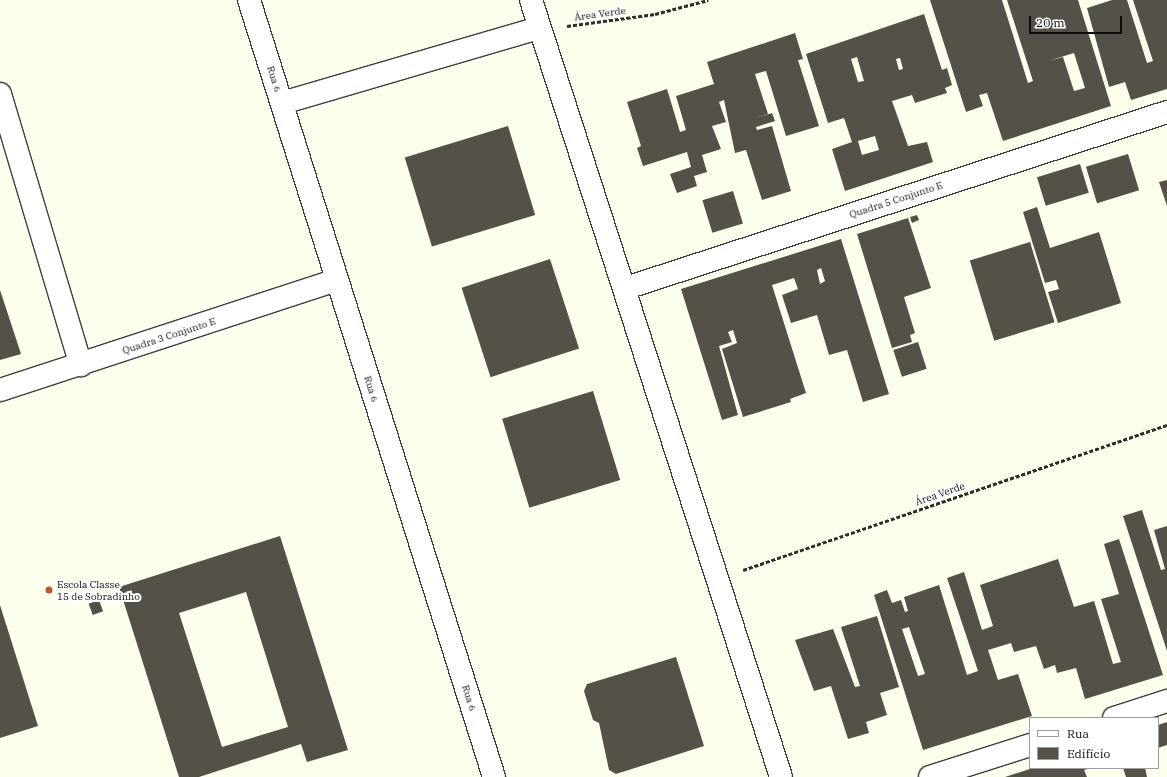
<!DOCTYPE html>
<meta charset="utf-8">
<style>
body{margin:0}
#map{position:relative;width:1167px;height:777px;overflow:hidden;background:#fbffeb;font-family:"IBM Plex Serif",serif}
div>[style]{position:absolute}
.building>*{inset:0;background:#545248;transform-origin:0 0}
.path>*{height:2.5px;margin-top:-1.25px;transform-origin:0;background:repeating-linear-gradient(90deg,#2e2e2e 0 4px,transparent 0 6px)}
.roads{filter:drop-shadow(1px 0 #3f3f3f) drop-shadow(-1px 0 #3f3f3f) drop-shadow(0 1px #3f3f3f) drop-shadow(0 -1px #3f3f3f)}
.minor>*{height:22px;margin:-11px;padding:0 11px;transform-origin:11px;border-radius:11px;background:#fff}
.tertiary>*{height:22px;margin:-11px;padding:0 11px;transform-origin:11px;border-radius:11px;background:#fff}
.dots>*{width:11px;height:11px;translate:-50% -50%;box-sizing:border-box;border:2px solid #fff;border-radius:50%}
span{translate:-50% -50%;white-space:nowrap;text-align:center;line-height:1.15;-webkit-text-stroke:4px #fff;paint-order:stroke}
.street-label{font-size:10px;color:#0c0c0c}
.poi-label{font-size:10px;color:#0c0c0c}
.left{translate:0 -50%;text-align:left}
.legend{position:absolute;left:1029px;top:717px;width:130px;height:52px;box-sizing:border-box;background:#fff;border:1px solid #9e9e9e;margin:0;padding:5px 7px;list-style:none;font-size:12px;color:#0c0c0c}
.legend li{display:flex;align-items:center;gap:8px;height:20px}
.legend b{width:20px;border:1px solid #9e9e9e}
.scale{position:absolute;left:1029px;top:16px;width:93px;height:18px;box-sizing:border-box;border:2px solid #0c0c0c;border-top:0;padding-left:5px;font-size:12px;line-height:14px;white-space:nowrap;color:#0c0c0c;-webkit-text-stroke:3px #fff;paint-order:stroke}
</style>
<div id="map">
<div class="building">
<i style="clip-path:polygon(evenodd,930px 0,1002px 0,1028px 83px,1033px 81px,1007px 0,1078px 0,1111px 106px,1003px 141px,987px 93px,979px 95px,983px 106px,966px 112px,930px 0,1074px 53px,1085px 88px,1074px 91px,1063px 57px,1048px 61px,1074px 53px)"></i>
<i style="clip-path:polygon(1112px 0,1127px 0,1147px 63px,1153px 61px,1133px 0,1167px 0,1167px 89px,1131px 100px,1125px 82px,1109px 87px,1087px 8px)"></i>
<i style="clip-path:polygon(evenodd,924px 14px,942px 70px,947px 68px,952px 85px,945px 88px,947px 93px,915px 103px,912px 95px,892px 101px,908px 146px,927px 142px,933px 162px,845px 191px,832px 149px,852px 142px,844px 118px,828px 123px,806px 54px,924px 14px,857px 57px,864px 81px,858px 82px,851px 59px,857px 57px,924px 14px,900px 58px,903px 69px,899px 70px,896px 59px,900px 58px,924px 14px,875px 136px,879px 150px,862px 155px,858px 141px,875px 136px)"></i>
<i style="clip-path:polygon(795px 33px,803px 59px,798px 60px,819px 126px,786px 136px,766px 71px,755px 74px,768px 114px,756px 118px,772px 113px,775px 121px,756px 127px,757px 130px,772px 126px,791px 191px,762px 200px,746px 150px,735px 153px,724px 100px,719px 102px,726px 122px,712px 126px,721px 149px,702px 155px,707px 172px,694px 176px,697px 186px,677px 193px,670px 174px,691px 167px,687px 152px,643px 166px,637px 148px,641px 146px,627px 102px,667px 89px,680px 132px,686px 130px,676px 96px,714px 84px,707px 62px)"></i>
<i style="left:508px;top:126px;width:93px;height:108px;rotate:73deg"></i>
<i style="left:1128px;top:154px;width:38px;height:44px;rotate:73deg"></i>
<i style="left:1080px;top:164px;width:30px;height:45px;rotate:73deg"></i>
<i style="clip-path:polygon(1167px 180px,1167px 206px,1159px 182px)"></i>
<i style="left:733px;top:191px;width:34px;height:32px;rotate:73deg"></i>
<i style="clip-path:polygon(1037px 207px,1050px 248px,1099px 232px,1121px 303px,1058px 323px,1048px 292px,1059px 289px,1056px 280px,1045px 283px,1023px 212px)"></i>
<i style="clip-path:polygon(917px 215px,919px 220px,912px 223px,910px 217px)"></i>
<i style="clip-path:polygon(908px 218px,931px 288px,904px 297px,915px 333px,910px 335px,912px 342px,892px 348px,857px 234px)"></i>
<i style="clip-path:polygon(evenodd,841px 239px,889px 394px,863px 402px,847px 350px,829px 355px,817px 315px,791px 323px,782px 295px,798px 289px,794px 278px,772px 285px,806px 393px,790px 399px,791px 402px,743px 417px,722px 349px,737px 343px,733px 330px,728px 332px,732px 342px,719px 346px,738px 415px,722px 420px,681px 289px,841px 239px,821px 268px,825px 281px,820px 284px,817px 270px,821px 268px)"></i>
<i style="left:1030px;top:242px;width:84px;height:63px;rotate:73deg"></i>
<i style="left:550px;top:259px;width:94px;height:93px;rotate:72deg"></i>
<i style="clip-path:polygon(0 290px,21px 354px,0 360px)"></i>
<i style="left:918px;top:342px;width:28px;height:26px;rotate:72deg"></i>
<i style="left:593px;top:391px;width:93px;height:95px;rotate:73deg"></i>
<i style="clip-path:polygon(1142px 510px,1161px 570px,1165px 569px,1154px 530px,1167px 526px,1167px 651px,1123px 516px)"></i>
<i style="clip-path:polygon(evenodd,280px 536px,348px 750px,307px 762px,301px 744px,199px 777px,179px 777px,119px 587px,280px 536px,246px 592px,288px 727px,222px 747px,179px 613px,246px 592px)"></i>
<i style="clip-path:polygon(evenodd,1119px 539px,1163px 675px,1085px 699px,1076px 668px,1057px 673px,1055px 665px,1044px 669px,1036px 646px,1014px 652px,1011px 643px,988px 650px,998px 680px,1018px 674px,1032px 716px,923px 750px,874px 595px,887px 590px,892px 603px,901px 600px,905px 612px,908px 611px,904px 597px,939px 585px,967px 675px,978px 671px,947px 578px,964px 572px,982px 630px,993px 626px,980px 585px,1058px 559px,1074px 607px,1094px 601px,1113px 664px,1121px 662px,1101px 599px,1119px 594px,1104px 544px,1119px 539px,909px 627px,925px 674px,918px 676px,902px 629px,909px 627px)"></i>
<i style="left:99px;top:600px;width:12px;height:11px;rotate:70deg"></i>
<i style="clip-path:polygon(0 605px,38px 726px,0 738px)"></i>
<i style="clip-path:polygon(877px 616px,899px 687px,880px 693px,887px 715px,866px 722px,869px 733px,848px 739px,831px 686px,814px 691px,795px 640px,833px 629px,855px 687px,860px 686px,841px 627px)"></i>
<i style="clip-path:polygon(676px 657px,704px 746px,616px 774px,609px 770px,599px 723px,593px 720px,584px 691px,587px 684px)"></i>
<i style="clip-path:polygon(1167px 722px,1167px 745px,1158px 748px,1158px 725px)"></i>
<i style="clip-path:polygon(1033px 768px,1091px 768px,1084px 770px,1087px 777px,1005px 777px)"></i>
<i style="clip-path:polygon(1123px 768px,1145px 768px,1147px 777px,1126px 777px)"></i>
</div>
<div class="path">
<i style="left:567px;top:26px;width:89px;rotate:-7.8deg"></i>
<i style="left:655px;top:14px;width:55px;rotate:-14.8deg"></i>
<i style="left:743px;top:570px;width:448px;rotate:-18.9deg"></i>
</div>
<div class="roads">
<div class="minor">
<i style="left:531px;top:0;width:816px;rotate:72.16deg"></i>
<i style="left:0;top:94px;width:283px;rotate:73.4deg"></i>
<i style="left:282px;top:103px;width:268px;rotate:-16.3deg"></i>
<i style="left:626px;top:288px;width:569px;rotate:-18.02deg"></i>
<i style="left:0;top:390px;width:354px;rotate:-18.1deg"></i>
<i style="left:1114px;top:718px;width:56px;rotate:-17.8deg"></i>
<i style="left:930px;top:777px;width:105px;rotate:-17.7deg"></i>
</div>
<div class="tertiary">
<i style="left:249px;top:0;width:815px;rotate:72.5deg"></i>
</div>
</div>
<div class="dots">
<i style="left:49px;top:590px;background:#ba5825"></i>
</div>
<div class="street-label">
<span style="left:600px;top:14px;rotate:-8deg">Área Verde</span>
<span style="left:274px;top:79px;rotate:73deg">Rua 6</span>
<span style="left:896px;top:200px;rotate:-18deg">Quadra 5 Conjunto E</span>
<span style="left:169px;top:336px;rotate:-18deg">Quadra 3 Conjunto E</span>
<span style="left:371px;top:389px;rotate:73deg">Rua 6</span>
<span style="left:940px;top:494px;rotate:-19deg">Área Verde</span>
<span style="left:469px;top:698px;rotate:73deg">Rua 6</span>
</div>
<div class="poi-label">
<span class="left" style="left:57px;top:590px">Escola Classe<br>15 de Sobradinho</span>
</div>
<ul class="legend">
<li><b style="height:5px;background:#fff"></b>Rua</li>
<li><b style="height:11px;background:#545248"></b>Edifício</li>
</ul>
<div class="scale">20 m</div>
</div>
